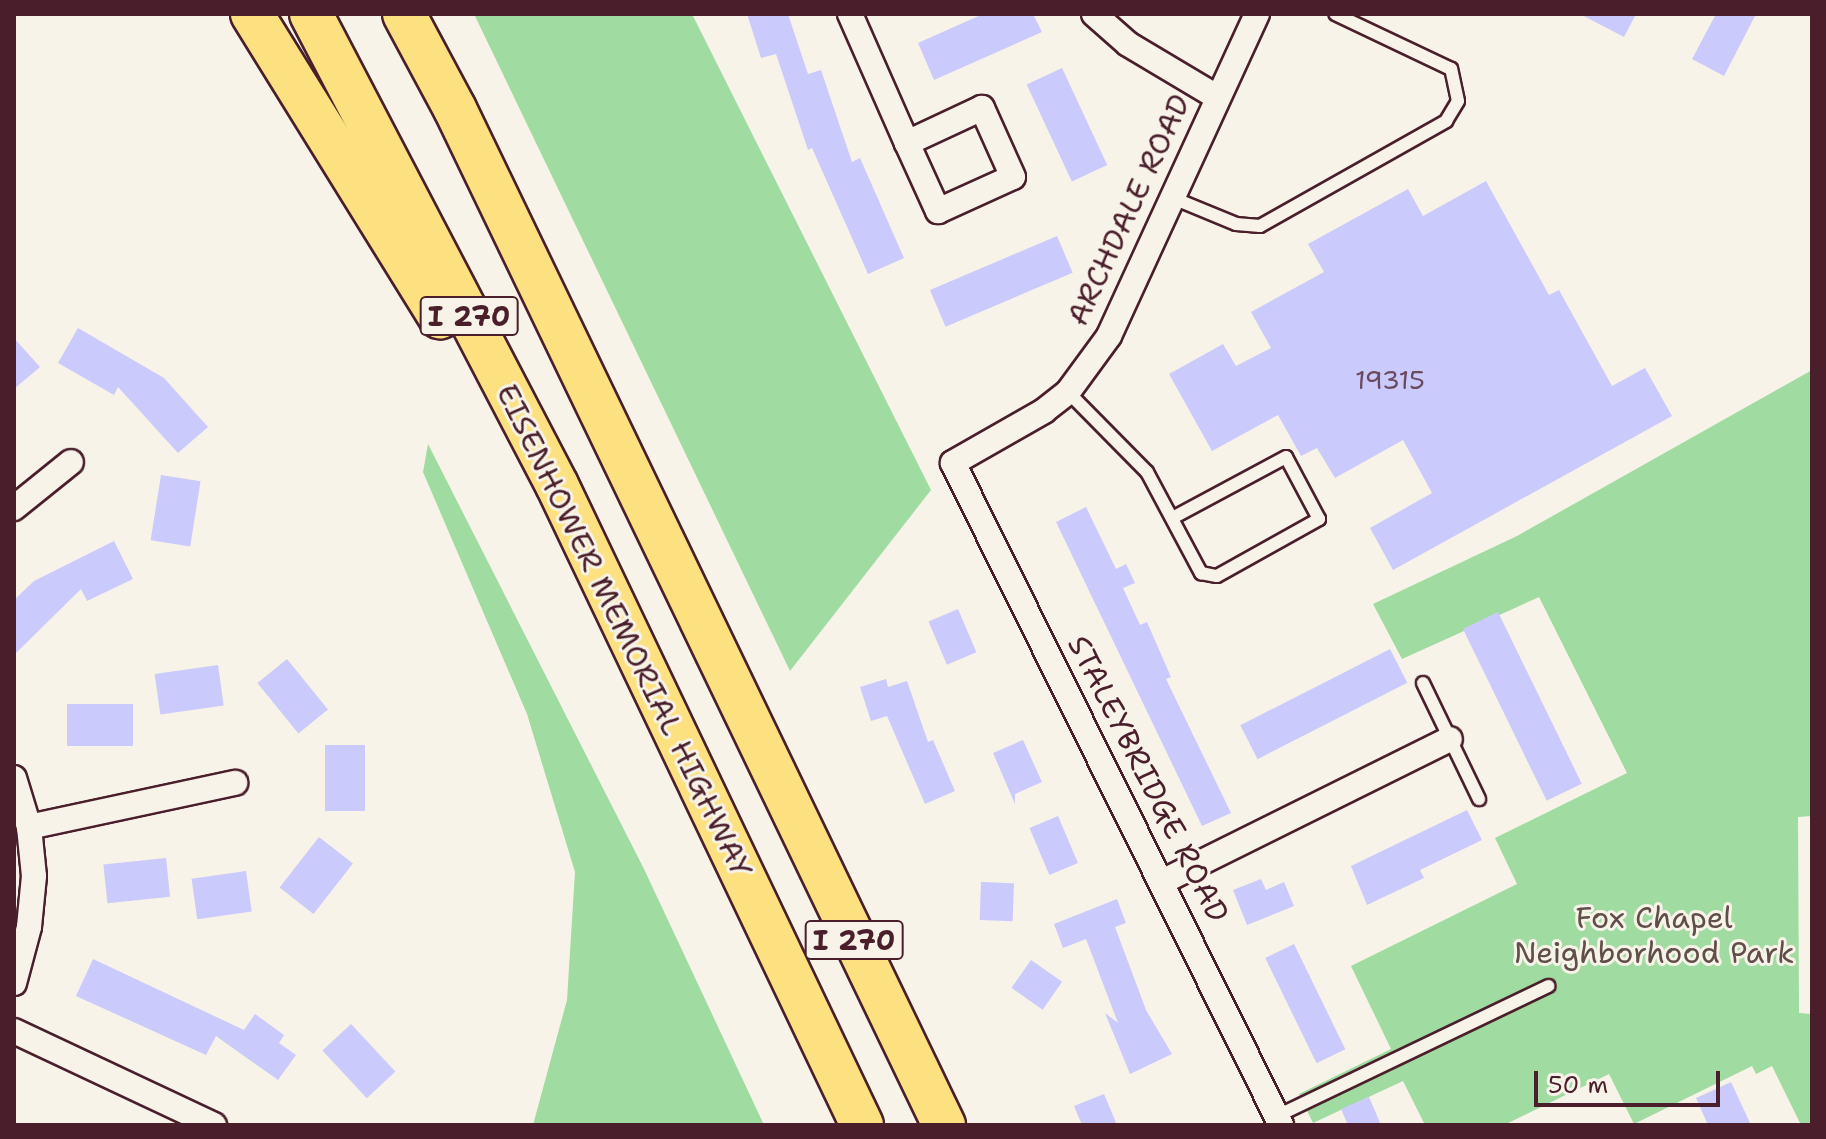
<!DOCTYPE html>
<style>
body{margin:0}
#map{position:relative;width:1826px;height:1139px;overflow:hidden;background:#f7f3e8;font-family:"Shantell Sans",sans-serif}
div>[style]{position:absolute}
.green>*{inset:0;background:#a0dba1}
.building>*{inset:0;background:#cbcafc;transform-origin:0 0}
.roads{filter:drop-shadow(2px 0 #4a1f2b) drop-shadow(-2px 0 #4a1f2b) drop-shadow(0 2px #4a1f2b) drop-shadow(0 -2px #4a1f2b)}
.service>*{height:12px;margin:-6px;padding:0 6px;transform-origin:6px;border-radius:6px;background:#f7f3e8}
.minor>*{height:24px;margin:-12px;padding:0 12px;transform-origin:12px;border-radius:12px;background:#f7f3e8}
.motorway>*{height:42px;margin:-21px;padding:0 21px;transform-origin:21px;border-radius:21px;background:#fde080}
span{translate:-50% -50%;white-space:nowrap;text-align:center;line-height:1.15;-webkit-text-stroke:6px #f7f3e8;paint-order:stroke}
.number-label{font-size:26px;color:#6a4a5f}
.number-label span{-webkit-text-stroke-width:0}
.shield-label span{padding:2px 6px;background:#f7f3e8;border:2px solid;border-radius:6px;-webkit-text-stroke-width:0}
.shield-label{font-size:28px;color:#4a1f2b;font-weight:700}
.street-label{font-size:30px;color:#4a1f2b}
.park-label{font-size:30px;color:#604e48}
.frame{position:absolute;inset:0;border:16px solid #4a1f2b;pointer-events:none}
.scale{position:absolute;left:1534px;top:1071px;width:186px;height:36px;box-sizing:border-box;border:4px solid #4a1f2b;border-top:0;padding-left:10px;font-size:24px;line-height:28px;white-space:nowrap;color:#4a1f2b;-webkit-text-stroke:6px #f7f3e8;paint-order:stroke}
</style>
<div id="map">
<div class="green">
<i style="clip-path:polygon(474px 14px,692px 14px,931px 490px,790px 671px)"></i>
<i style="clip-path:polygon(1812px 370px,1812px 816px,1798px 817px,1799px 1013px,1812px 1014px,1812px 1125px,1801px 1125px,1772px 1066px,1756px 1074px,1752px 1066px,1634px 1124px,1609px 1074px,1504px 1125px,1425px 1125px,1403px 1081px,1313px 1123px,1299px 1094px,1391px 1049px,1351px 966px,1517px 884px,1495px 838px,1627px 773px,1539px 597px,1402px 659px,1373px 604px,1517px 536px)"></i>
<i style="clip-path:polygon(428px 444px,644px 869px,764px 1125px,533px 1125px,567px 1000px,575px 872px,527px 714px,423px 472px)"></i>
</div>
<div class="building">
<i style="clip-path:polygon(747px 14px,788px 14px,808px 74px,821px 70px,852px 162px,860px 158px,904px 258px,868px 274px,812px 148px,808px 150px,776px 54px,761px 58px)"></i>
<i style="clip-path:polygon(983px 14px,1033px 14px,1042px 32px,934px 80px,918px 43px)"></i>
<i style="clip-path:polygon(1580px 14px,1636px 14px,1624px 37px)"></i>
<i style="clip-path:polygon(1716px 14px,1756px 14px,1724px 76px,1692px 59px)"></i>
<i style="left:1062px;top:68px;width:107px;height:39px;rotate:65deg"></i>
<i style="clip-path:polygon(1486px 181px,1549px 295px,1559px 290px,1612px 386px,1645px 368px,1672px 416px,1393px 570px,1370px 528px,1432px 493px,1403px 440px,1335px 478px,1317px 448px,1301px 456px,1278px 415px,1212px 451px,1169px 374px,1223px 344px,1236px 366px,1271px 348px,1251px 312px,1324px 272px,1308px 244px,1408px 189px,1423px 216px)"></i>
<i style="left:1057px;top:236px;width:40px;height:138px;rotate:67deg"></i>
<i style="clip-path:polygon(78px 328px,164px 378px,208px 427px,178px 453px,118px 387px,114px 395px,58px 363px)"></i>
<i style="clip-path:polygon(14px 338px,40px 367px,14px 389px)"></i>
<i style="left:161px;top:475px;width:40px;height:66px;rotate:9deg"></i>
<i style="clip-path:polygon(1086px 507px,1116px 569px,1126px 564px,1135px 583px,1123px 588px,1140px 625px,1147px 622px,1171px 677px,1166px 679px,1231px 813px,1202px 826px,1056px 522px)"></i>
<i style="clip-path:polygon(114px 541px,133px 579px,87px 601px,81px 589px,14px 655px,14px 600px,34px 581px)"></i>
<i style="left:958px;top:609px;width:47px;height:32px;rotate:67deg"></i>
<i style="left:1498px;top:612px;width:191px;height:39px;rotate:64deg"></i>
<i style="left:1390px;top:649px;width:38px;height:168px;rotate:63deg"></i>
<i style="left:287px;top:659px;width:65px;height:38px;rotate:51deg"></i>
<i style="left:218px;top:665px;width:41px;height:64px;rotate:82deg"></i>
<i style="clip-path:polygon(886px 679px,888px 687px,907px 681px,928px 742px,933px 740px,955px 791px,925px 804px,887px 716px,871px 721px,860px 687px)"></i>
<i style="left:67px;top:704px;width:66px;height:42px"></i>
<i style="clip-path:polygon(1023px 740px,1042px 782px,1015px 794px,1015px 804px,993px 753px)"></i>
<i style="left:325px;top:745px;width:40px;height:66px"></i>
<i style="clip-path:polygon(1467px 810px,1482px 840px,1420px 870px,1424px 878px,1367px 905px,1351px 866px)"></i>
<i style="left:1058px;top:816px;width:51px;height:31px;rotate:67deg"></i>
<i style="left:319px;top:837px;width:43px;height:64px;rotate:38deg"></i>
<i style="left:166px;top:858px;width:39px;height:63px;rotate:84deg"></i>
<i style="left:246px;top:871px;width:41px;height:55px;rotate:82deg"></i>
<i style="clip-path:polygon(1261px 879px,1266px 890px,1284px 882px,1294px 906px,1247px 925px,1233px 890px)"></i>
<i style="left:981px;top:882px;width:33px;height:38px;rotate:2deg"></i>
<i style="clip-path:polygon(1117px 899px,1126px 923px,1115px 927px,1146px 1010px,1172px 1054px,1130px 1074px,1105px 1013px,1118px 1023px,1086px 939px,1063px 948px,1054px 924px)"></i>
<i style="left:1294px;top:944px;width:117px;height:32px;rotate:64deg"></i>
<i style="clip-path:polygon(93px 959px,244px 1030px,255px 1014px,284px 1035px,279px 1043px,296px 1055px,278px 1080px,216px 1036px,206px 1055px,76px 996px)"></i>
<i style="left:1031px;top:960px;width:38px;height:34px;rotate:35deg"></i>
<i style="left:351px;top:1024px;width:65px;height:39px;rotate:47deg"></i>
<i style="clip-path:polygon(1731px 1082px,1751px 1125px,1708px 1125px,1696px 1098px)"></i>
<i style="clip-path:polygon(1104px 1094px,1117px 1125px,1082px 1125px,1074px 1106px)"></i>
<i style="clip-path:polygon(1369px 1097px,1381px 1125px,1348px 1125px,1341px 1109px)"></i>
</div>
<div class="roads">
<div class="service">
<i style="left:1173px;top:198px;width:68px;rotate:22.4deg"></i>
<i style="left:1236px;top:224px;width:24px;rotate:5deg"></i>
<i style="left:1260px;top:226px;width:214px;rotate:-29.4deg"></i>
<i style="left:1446px;top:121px;width:23px;rotate:-59deg"></i>
<i style="left:1458px;top:101px;width:33px;rotate:-102deg"></i>
<i style="left:1451px;top:69px;width:128px;rotate:-154.6deg"></i>
<i style="left:1068px;top:392px;width:112px;rotate:45.4deg"></i>
<i style="left:1147px;top:472px;width:115px;rotate:61.9deg"></i>
<i style="left:1201px;top:573px;width:16px;rotate:11deg"></i>
<i style="left:1217px;top:576px;width:117px;rotate:-29.2deg"></i>
<i style="left:1319px;top:519px;width:70px;rotate:-118deg"></i>
<i style="left:1286px;top:457px;width:129px;rotate:151.8deg"></i>
<i style="left:1423px;top:683px;width:129px;rotate:64.2deg"></i>
<i style="left:1277px;top:1116px;width:301px;rotate:-25.6deg"></i>
</div>
<div class="minor">
<i style="left:850px;top:14px;width:141px;rotate:66.2deg"></i>
<i style="left:907px;top:143px;width:75px;rotate:65.5deg"></i>
<i style="left:938px;top:211px;width:82px;rotate:-24.4deg"></i>
<i style="left:1013px;top:177px;width:76px;rotate:-114.2deg"></i>
<i style="left:982px;top:108px;width:83px;rotate:155deg"></i>
<i style="left:1094px;top:14px;width:45px;rotate:41.4deg"></i>
<i style="left:1128px;top:44px;width:104px;rotate:30.8deg"></i>
<i style="left:1257px;top:14px;width:354px;rotate:114.7deg"></i>
<i style="left:1109px;top:336px;width:69px;rotate:126.2deg"></i>
<i style="left:1068px;top:392px;width:31px;rotate:142deg"></i>
<i style="left:1044px;top:411px;width:105px;rotate:150.3deg"></i>
<i style="left:953px;top:463px;width:739px;rotate:63.64deg"></i>
<i style="left:14px;top:508px;width:73px;rotate:-38.9deg"></i>
<i style="left:14px;top:778px;width:51px;rotate:73deg"></i>
<i style="left:29px;top:827px;width:49px;rotate:84.2deg"></i>
<i style="left:34px;top:876px;width:51px;rotate:95.6deg"></i>
<i style="left:29px;top:927px;width:58px;rotate:105deg"></i>
<i style="left:29px;top:827px;width:211px;rotate:-12.1deg"></i>
<i style="left:1164px;top:881px;width:319px;rotate:-26.4deg"></i>
<i style="left:14px;top:1031px;width:221px;rotate:25.2deg"></i>
</div>
<div class="motorway">
<i style="left:252px;top:14px;width:357px;rotate:58.2deg"></i>
<i style="left:311px;top:14px;width:531px;rotate:62.42deg"></i>
<i style="left:557px;top:485px;width:709px;rotate:64.52deg"></i>
<i style="left:404px;top:14px;width:108px;rotate:61.8deg"></i>
<i style="left:455px;top:109px;width:1128px;rotate:64.3deg"></i>
</div>
</div>
<div class="number-label">
<span style="left:1390px;top:380px">19315</span>
</div>
<div class="shield-label">
<span style="left:469px;top:316px">I 270</span>
<span style="left:854px;top:940px">I 270</span>
</div>
<div class="street-label">
<span style="left:1129px;top:210px;rotate:-65deg">ARCHDALE ROAD</span>
<span style="left:624px;top:631px;rotate:64deg">EISENHOWER MEMORIAL HIGHWAY</span>
<span style="left:1148px;top:779px;rotate:63deg">STALEYBRIDGE ROAD</span>
</div>
<div class="park-label">
<span style="left:1654px;top:935px">Fox Chapel<br>Neighborhood Park</span>
</div>
<div class="frame"></div>
<div class="scale">50 m</div>
</div>
